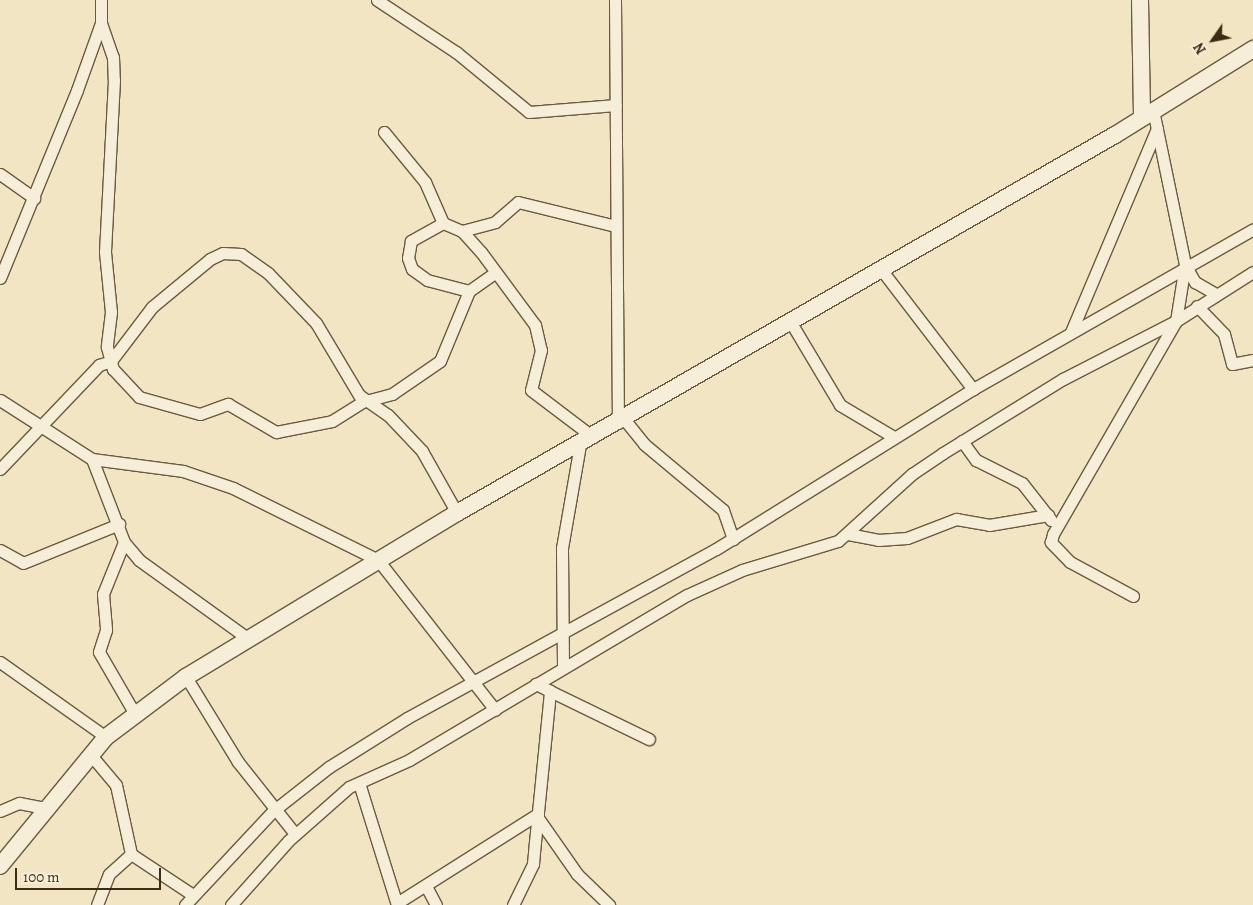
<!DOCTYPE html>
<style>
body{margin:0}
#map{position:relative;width:1253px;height:905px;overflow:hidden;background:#f1e5c3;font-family:Alegreya,serif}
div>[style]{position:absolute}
.roads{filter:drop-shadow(1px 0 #6b5a3f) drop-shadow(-1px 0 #6b5a3f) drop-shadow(0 1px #6b5a3f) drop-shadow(0 -1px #6b5a3f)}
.street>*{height:11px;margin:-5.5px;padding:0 5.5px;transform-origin:5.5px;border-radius:5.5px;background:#f6eed8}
.secondary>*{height:16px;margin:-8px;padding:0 8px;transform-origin:8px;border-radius:8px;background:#f6eed8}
span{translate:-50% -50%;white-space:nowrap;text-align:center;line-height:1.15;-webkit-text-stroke:4.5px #f6eed8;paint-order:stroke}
.north{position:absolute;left:1188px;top:15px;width:50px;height:50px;-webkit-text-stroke:4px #f6eed8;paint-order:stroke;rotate:237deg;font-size:14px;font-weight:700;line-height:20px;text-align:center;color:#3e2b13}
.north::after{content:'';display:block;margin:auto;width:18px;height:22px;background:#3e2b13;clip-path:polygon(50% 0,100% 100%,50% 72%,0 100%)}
.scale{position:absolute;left:15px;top:868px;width:146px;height:22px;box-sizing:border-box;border:2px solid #3e2b13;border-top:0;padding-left:6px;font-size:15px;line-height:18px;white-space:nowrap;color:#3e2b13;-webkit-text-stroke:4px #f6eed8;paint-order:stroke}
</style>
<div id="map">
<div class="roads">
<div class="street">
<i style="left:377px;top:0;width:95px;rotate:33.4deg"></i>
<i style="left:456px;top:52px;width:94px;rotate:39.4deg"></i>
<i style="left:529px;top:112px;width:87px;rotate:-4.6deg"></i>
<i style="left:615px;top:0;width:423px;rotate:89.6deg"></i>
<i style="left:101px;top:23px;width:36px;rotate:71deg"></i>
<i style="left:113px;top:57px;width:23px;rotate:88deg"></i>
<i style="left:114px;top:80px;width:172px;rotate:93deg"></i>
<i style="left:105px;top:252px;width:60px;rotate:84.3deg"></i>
<i style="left:111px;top:312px;width:35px;rotate:97deg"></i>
<i style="left:107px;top:347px;width:23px;rotate:75deg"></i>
<i style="left:113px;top:369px;width:38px;rotate:47deg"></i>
<i style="left:139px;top:397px;width:63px;rotate:15.6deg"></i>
<i style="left:200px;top:414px;width:30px;rotate:-20deg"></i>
<i style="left:228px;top:404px;width:56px;rotate:30.3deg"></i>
<i style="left:276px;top:432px;width:57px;rotate:-11.1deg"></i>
<i style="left:332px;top:421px;width:36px;rotate:-32deg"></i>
<i style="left:362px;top:402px;width:31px;rotate:-15deg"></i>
<i style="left:392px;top:394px;width:58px;rotate:-34.5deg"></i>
<i style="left:440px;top:361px;width:76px;rotate:-67.5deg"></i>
<i style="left:469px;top:291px;width:29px;rotate:-35deg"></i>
<i style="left:1153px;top:110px;width:158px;rotate:78.3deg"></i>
<i style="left:1185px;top:265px;width:20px;rotate:60deg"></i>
<i style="left:1195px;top:282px;width:24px;rotate:30deg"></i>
<i style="left:384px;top:132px;width:65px;rotate:50.6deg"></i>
<i style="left:425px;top:182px;width:45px;rotate:66.3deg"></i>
<i style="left:443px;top:223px;width:21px;rotate:23deg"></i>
<i style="left:462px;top:231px;width:28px;rotate:48deg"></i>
<i style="left:481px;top:252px;width:91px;rotate:53.5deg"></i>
<i style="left:535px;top:325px;width:26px;rotate:77deg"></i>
<i style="left:541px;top:350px;width:41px;rotate:104deg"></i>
<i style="left:531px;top:390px;width:78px;rotate:37.2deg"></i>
<i style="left:0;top:174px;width:42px;rotate:35.2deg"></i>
<i style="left:443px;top:223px;width:37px;rotate:151deg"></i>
<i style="left:411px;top:241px;width:17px;rotate:100deg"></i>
<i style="left:408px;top:258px;width:12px;rotate:70deg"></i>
<i style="left:412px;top:269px;width:19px;rotate:36deg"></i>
<i style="left:427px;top:280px;width:43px;rotate:14.7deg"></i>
<i style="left:462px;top:231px;width:34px;rotate:-15deg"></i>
<i style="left:495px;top:222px;width:30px;rotate:-41deg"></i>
<i style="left:518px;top:202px;width:101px;rotate:13.8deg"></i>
<i style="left:880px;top:268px;width:153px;rotate:52.5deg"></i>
<i style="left:0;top:278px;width:203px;rotate:-67.7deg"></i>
<i style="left:77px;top:90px;width:71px;rotate:-70.3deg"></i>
<i style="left:101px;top:23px;width:23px;rotate:-90deg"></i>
<i style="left:1197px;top:306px;width:39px;rotate:46deg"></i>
<i style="left:1224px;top:334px;width:31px;rotate:75deg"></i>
<i style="left:1232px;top:364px;width:21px;rotate:-11deg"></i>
<i style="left:790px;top:321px;width:98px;rotate:59.2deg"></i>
<i style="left:840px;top:405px;width:63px;rotate:30.7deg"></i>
<i style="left:1071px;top:332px;width:221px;rotate:-67.1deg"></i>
<i style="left:0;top:400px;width:109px;rotate:32.7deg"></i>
<i style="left:92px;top:459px;width:89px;rotate:68.9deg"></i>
<i style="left:124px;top:542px;width:23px;rotate:50deg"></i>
<i style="left:139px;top:560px;width:133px;rotate:35.8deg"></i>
<i style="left:624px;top:419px;width:32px;rotate:51deg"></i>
<i style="left:644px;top:444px;width:103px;rotate:39.9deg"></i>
<i style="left:723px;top:510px;width:31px;rotate:71deg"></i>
<i style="left:962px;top:441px;width:24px;rotate:54deg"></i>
<i style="left:976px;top:460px;width:51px;rotate:26.6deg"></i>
<i style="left:1022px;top:483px;width:47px;rotate:51.9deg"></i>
<i style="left:92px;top:459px;width:92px;rotate:7.5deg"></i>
<i style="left:183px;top:471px;width:53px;rotate:18.8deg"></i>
<i style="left:233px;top:488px;width:162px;rotate:26.4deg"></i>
<i style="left:378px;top:560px;width:190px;rotate:52deg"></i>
<i style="left:0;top:469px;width:144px;rotate:-46.4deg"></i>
<i style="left:99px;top:365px;width:13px;rotate:-18deg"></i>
<i style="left:111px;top:361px;width:68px;rotate:-52.8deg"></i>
<i style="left:152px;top:307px;width:75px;rotate:-39.6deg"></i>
<i style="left:210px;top:259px;width:14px;rotate:-25deg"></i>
<i style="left:223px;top:253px;width:18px;rotate:3deg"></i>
<i style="left:241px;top:254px;width:33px;rotate:35deg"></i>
<i style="left:268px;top:273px;width:69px;rotate:46.2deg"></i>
<i style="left:316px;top:323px;width:84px;rotate:59.2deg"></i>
<i style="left:359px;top:395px;width:35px;rotate:35deg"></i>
<i style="left:388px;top:415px;width:50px;rotate:46.6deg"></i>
<i style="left:422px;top:451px;width:71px;rotate:60.6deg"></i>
<i style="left:848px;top:534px;width:31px;rotate:11deg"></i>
<i style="left:878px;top:540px;width:29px;rotate:-4deg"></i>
<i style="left:907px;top:538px;width:53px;rotate:-21.2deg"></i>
<i style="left:956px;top:519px;width:34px;rotate:10deg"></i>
<i style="left:989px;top:525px;width:60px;rotate:-9.6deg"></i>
<i style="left:124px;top:542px;width:56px;rotate:112deg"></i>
<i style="left:103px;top:594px;width:36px;rotate:85deg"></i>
<i style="left:106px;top:630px;width:23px;rotate:108deg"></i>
<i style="left:99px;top:652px;width:72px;rotate:59.9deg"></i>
<i style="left:0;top:550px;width:26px;rotate:29deg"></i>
<i style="left:23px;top:563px;width:104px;rotate:-22.1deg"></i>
<i style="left:1133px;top:596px;width:72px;rotate:-151.6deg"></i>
<i style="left:1070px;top:562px;width:28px;rotate:-134deg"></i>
<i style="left:1051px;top:542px;width:8px;rotate:-76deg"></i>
<i style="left:1053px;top:534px;width:246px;rotate:-60deg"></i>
<i style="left:1176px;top:321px;width:91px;rotate:-32.5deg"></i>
<i style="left:0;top:662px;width:130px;rotate:35.3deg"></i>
<i style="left:563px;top:666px;width:118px;rotate:-90.5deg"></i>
<i style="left:562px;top:548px;width:105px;rotate:-80.1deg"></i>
<i style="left:186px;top:677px;width:100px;rotate:58.5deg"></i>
<i style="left:238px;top:762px;width:92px;rotate:51.6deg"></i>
<i style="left:550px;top:691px;width:110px;rotate:25.9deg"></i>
<i style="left:90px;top:754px;width:40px;rotate:50deg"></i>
<i style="left:116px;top:785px;width:71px;rotate:77.7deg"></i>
<i style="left:359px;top:783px;width:128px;rotate:72.7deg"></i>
<i style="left:0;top:811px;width:21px;rotate:-23deg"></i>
<i style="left:19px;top:803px;width:25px;rotate:11deg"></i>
<i style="left:538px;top:818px;width:68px;rotate:55.1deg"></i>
<i style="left:577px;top:874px;width:45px;rotate:44.1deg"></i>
<i style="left:131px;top:854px;width:74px;rotate:33.5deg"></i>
<i style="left:427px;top:888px;width:19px;rotate:62deg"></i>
<i style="left:397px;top:903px;width:167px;rotate:-32.3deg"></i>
<i style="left:97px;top:905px;width:33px;rotate:-69deg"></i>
<i style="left:109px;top:874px;width:30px;rotate:-42deg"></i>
<i style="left:185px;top:905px;width:129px;rotate:-46.9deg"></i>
<i style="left:273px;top:811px;width:71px;rotate:-38.2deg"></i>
<i style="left:329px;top:767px;width:92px;rotate:-32.1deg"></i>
<i style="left:407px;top:718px;width:352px;rotate:-28.7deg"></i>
<i style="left:716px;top:549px;width:303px;rotate:-31.9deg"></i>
<i style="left:973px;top:389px;width:322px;rotate:-29.7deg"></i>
<i style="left:231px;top:905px;width:86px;rotate:-48.3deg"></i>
<i style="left:288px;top:841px;width:81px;rotate:-41.5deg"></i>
<i style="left:349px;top:787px;width:66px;rotate:-24.2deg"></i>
<i style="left:409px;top:760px;width:323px;rotate:-30.7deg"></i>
<i style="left:687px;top:595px;width:60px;rotate:-24.4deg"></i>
<i style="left:742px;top:570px;width:100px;rotate:-16.8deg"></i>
<i style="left:838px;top:541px;width:100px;rotate:-42.2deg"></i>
<i style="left:912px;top:474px;width:37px;rotate:-34deg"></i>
<i style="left:943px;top:453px;width:141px;rotate:-31.7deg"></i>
<i style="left:1063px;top:379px;width:127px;rotate:-27.2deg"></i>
<i style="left:1176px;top:321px;width:57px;rotate:-80.9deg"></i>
<i style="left:513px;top:905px;width:46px;rotate:-64deg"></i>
<i style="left:533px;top:864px;width:22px;rotate:-85deg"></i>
<i style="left:535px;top:842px;width:152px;rotate:-84.3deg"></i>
<i style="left:550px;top:691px;width:16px;rotate:-153deg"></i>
</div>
<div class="secondary">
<i style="left:1140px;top:0;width:117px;rotate:89deg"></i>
<i style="left:0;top:866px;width:167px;rotate:-50.6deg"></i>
<i style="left:106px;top:737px;width:100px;rotate:-36.9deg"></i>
<i style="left:186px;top:677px;width:317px;rotate:-31.2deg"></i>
<i style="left:457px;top:513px;width:759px;rotate:-29.88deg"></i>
<i style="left:1115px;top:135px;width:163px;rotate:-31.9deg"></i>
</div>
</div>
<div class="north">N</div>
<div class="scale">100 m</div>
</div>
